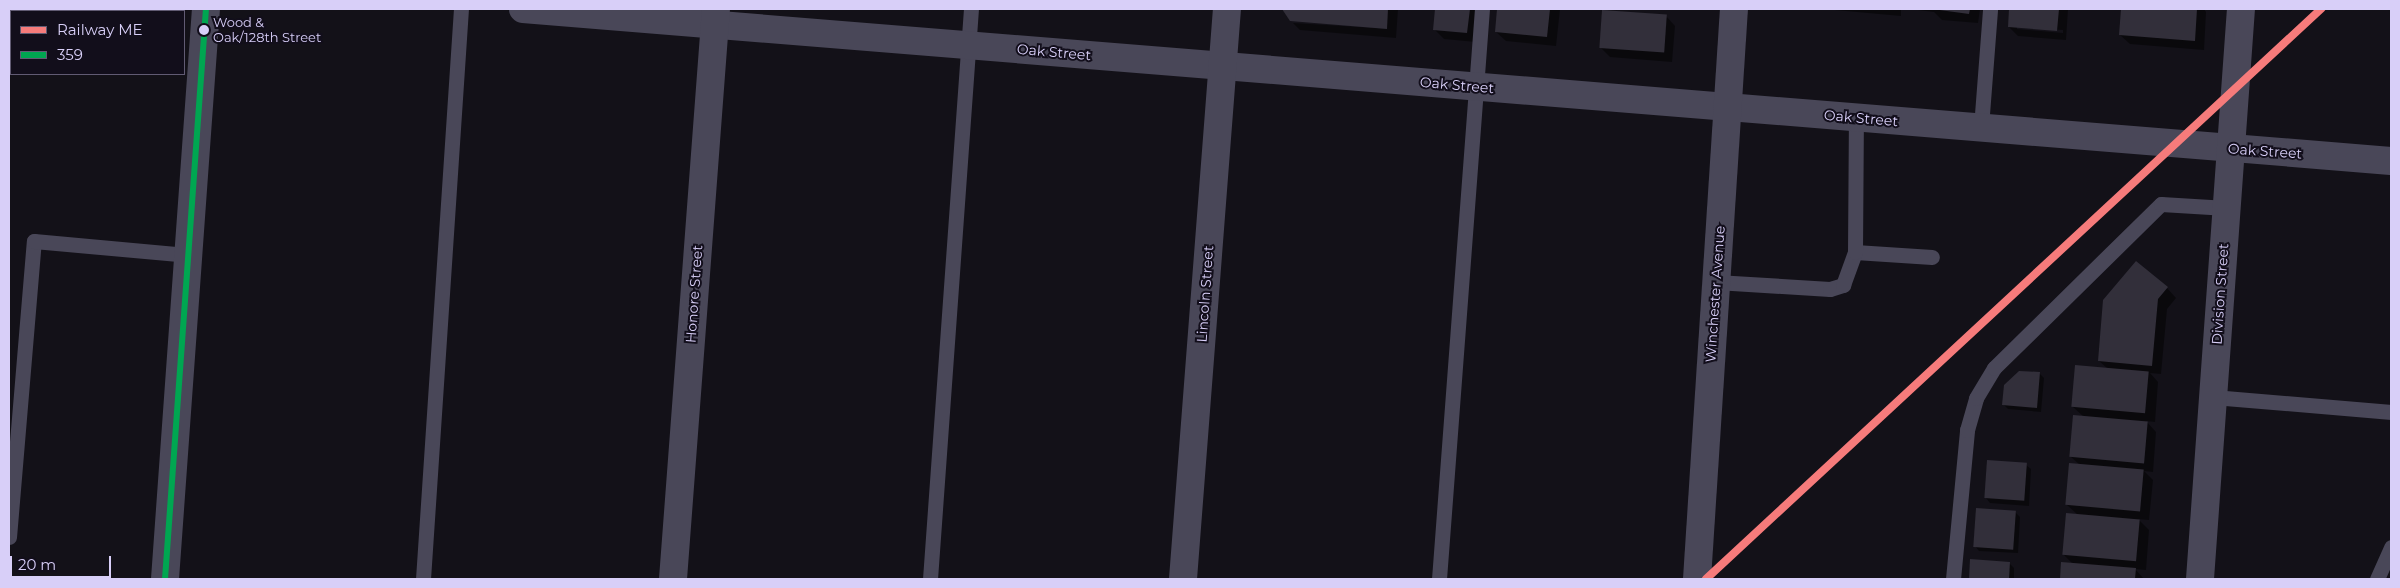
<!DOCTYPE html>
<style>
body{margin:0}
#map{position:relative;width:2400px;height:588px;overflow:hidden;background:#131118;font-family:Montserrat,sans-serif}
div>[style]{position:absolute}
.shadow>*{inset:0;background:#0007}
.building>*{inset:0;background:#322f3a;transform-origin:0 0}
.lane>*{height:15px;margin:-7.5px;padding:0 7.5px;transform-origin:7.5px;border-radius:7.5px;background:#494758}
.street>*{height:28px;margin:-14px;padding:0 14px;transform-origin:14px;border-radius:14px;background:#494758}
.bus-1>*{height:6px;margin:-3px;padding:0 3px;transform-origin:3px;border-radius:3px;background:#00a651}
.rail-1>*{height:8px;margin:-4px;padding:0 4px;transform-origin:4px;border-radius:4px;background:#f67b7b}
.dots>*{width:14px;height:14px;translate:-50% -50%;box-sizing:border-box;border:2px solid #120e1b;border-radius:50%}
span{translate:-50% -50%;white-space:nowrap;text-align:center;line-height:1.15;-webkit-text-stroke:4px #120e1b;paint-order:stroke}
.bus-label{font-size:13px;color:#d8cff8}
.left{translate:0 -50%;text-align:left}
.street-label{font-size:14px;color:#d8cff8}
.frame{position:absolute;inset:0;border:10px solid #d8cff8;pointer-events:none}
.legend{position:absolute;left:10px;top:10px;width:175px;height:65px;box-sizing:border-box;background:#120e1b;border:1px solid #615b73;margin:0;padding:6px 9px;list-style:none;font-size:15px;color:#d8cff8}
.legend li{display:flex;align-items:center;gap:10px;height:25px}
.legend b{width:25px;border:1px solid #615b73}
.scale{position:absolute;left:10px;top:556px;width:101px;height:22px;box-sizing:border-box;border:2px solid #d8cff8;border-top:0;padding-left:6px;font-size:15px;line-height:18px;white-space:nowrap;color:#d8cff8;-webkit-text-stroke:4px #120e1b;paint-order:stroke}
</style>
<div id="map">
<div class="shadow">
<i style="clip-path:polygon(1283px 9px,1398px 9px,1396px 38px,1300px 30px,1293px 23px,1393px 29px,1290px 20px)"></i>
<i style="clip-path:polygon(1436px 9px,1479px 9px,1476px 42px,1444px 39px,1434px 29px)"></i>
<i style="clip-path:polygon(1498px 9px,1560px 9px,1556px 46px,1506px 41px,1496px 32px)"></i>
<i style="clip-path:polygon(1824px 9px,1901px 9px,1901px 16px)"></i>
<i style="clip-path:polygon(1910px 9px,1980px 9px,1978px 23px,1942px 20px,1934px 12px)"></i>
<i style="clip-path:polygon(evenodd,2010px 9px,2068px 9px,2066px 40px,2018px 36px,2009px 27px,2010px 9px,2017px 27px,2063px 30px,2063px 33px,2017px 29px,2017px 27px)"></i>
<i style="clip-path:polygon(2122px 9px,2204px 9px,2206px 12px,2204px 50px,2130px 44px,2120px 35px)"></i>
<i style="clip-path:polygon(1666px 16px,1675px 26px,1672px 62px,1610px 57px,1600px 47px)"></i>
<i style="clip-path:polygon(2167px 288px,2176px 298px,2167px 309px,2161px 374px,2150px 373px,2158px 382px,2155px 422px,2146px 421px,2156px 432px,2153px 472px,2144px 471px,2153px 480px,2149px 520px,2138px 519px,2149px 530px,2146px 570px,2135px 569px,2144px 579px,2061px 579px,2063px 563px,2073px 564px,2064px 555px,2078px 515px,2067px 505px,2080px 465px,2071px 457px,2084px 417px,2073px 407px,2108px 369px,2099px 361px)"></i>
<i style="clip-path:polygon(2039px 373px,2044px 378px,2041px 412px,2008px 409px,2004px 405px)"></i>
<i style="clip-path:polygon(2026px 465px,2031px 469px,2029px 506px,1990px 503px,1986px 498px)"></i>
<i style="clip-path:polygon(2015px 512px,2020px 517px,2018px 553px,1979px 551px,1975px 546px)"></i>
<i style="clip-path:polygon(1972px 561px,2010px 564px,2014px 568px,2014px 579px,1970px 579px)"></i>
</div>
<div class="building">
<i style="clip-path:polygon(1282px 9px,1388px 9px,1387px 29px,1290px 21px)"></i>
<i style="clip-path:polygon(1435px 9px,1470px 9px,1467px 33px,1433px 30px)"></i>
<i style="clip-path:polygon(1497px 9px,1550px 9px,1547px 37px,1495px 32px)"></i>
<i style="clip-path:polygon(1932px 9px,1970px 9px,1969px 14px)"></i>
<i style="clip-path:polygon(2009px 9px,2059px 9px,2057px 31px,2008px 27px)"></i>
<i style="clip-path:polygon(2121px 9px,2197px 9px,2195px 41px,2119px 35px)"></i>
<i style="left:1602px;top:10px;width:65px;height:38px;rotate:4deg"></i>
<i style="clip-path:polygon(2136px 261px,2168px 287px,2158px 299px,2152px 366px,2098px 361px,2103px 300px)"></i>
<i style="left:2075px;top:365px;width:74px;height:42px;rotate:5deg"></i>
<i style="clip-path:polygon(2019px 371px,2040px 372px,2037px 408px,2002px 405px,2004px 385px)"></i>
<i style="left:2073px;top:415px;width:75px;height:42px;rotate:5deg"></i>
<i style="left:1987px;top:460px;width:40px;height:38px;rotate:4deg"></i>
<i style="left:2069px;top:463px;width:75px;height:42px;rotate:5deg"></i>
<i style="left:1976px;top:508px;width:40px;height:39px;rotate:4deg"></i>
<i style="left:2066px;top:513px;width:74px;height:42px;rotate:5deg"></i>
<i style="clip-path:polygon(1970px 559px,2010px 562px,2009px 579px,1969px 579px)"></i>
<i style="clip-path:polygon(2061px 562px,2136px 568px,2135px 579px,2060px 579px)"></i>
</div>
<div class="lane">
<i style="left:1981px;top:127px;width:118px;rotate:-85.6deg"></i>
<i style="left:1855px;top:252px;width:77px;rotate:3.7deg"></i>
<i style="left:1716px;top:282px;width:114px;rotate:3.5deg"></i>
<i style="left:1830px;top:289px;width:14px;rotate:-17deg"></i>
<i style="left:1843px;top:285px;width:35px;rotate:-70deg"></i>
<i style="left:1855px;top:252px;width:135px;rotate:-89.6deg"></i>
<i style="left:2213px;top:397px;width:179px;rotate:4.8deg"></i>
<i style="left:9px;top:537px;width:297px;rotate:-85.2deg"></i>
<i style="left:34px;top:241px;width:156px;rotate:5.2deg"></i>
<i style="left:423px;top:579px;width:571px;rotate:-86.19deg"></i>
<i style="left:930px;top:579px;width:571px;rotate:-85.89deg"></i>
<i style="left:1439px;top:579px;width:572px;rotate:-85.69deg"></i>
<i style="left:1953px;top:579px;width:150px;rotate:-84.6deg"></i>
<i style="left:1967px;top:430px;width:33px;rotate:-74deg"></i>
<i style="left:1976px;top:398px;width:35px;rotate:-59deg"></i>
<i style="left:1994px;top:368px;width:234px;rotate:-44.5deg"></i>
<i style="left:2161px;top:204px;width:66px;rotate:3.5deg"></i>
<i style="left:2377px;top:579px;width:35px;rotate:-66deg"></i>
</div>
<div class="street">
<i style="left:523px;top:9px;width:1874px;rotate:4.65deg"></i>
<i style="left:165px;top:579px;width:571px;rotate:-85.89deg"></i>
<i style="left:673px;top:579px;width:572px;rotate:-85.69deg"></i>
<i style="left:1183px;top:579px;width:572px;rotate:-85.59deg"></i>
<i style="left:1697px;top:579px;width:571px;rotate:-86.29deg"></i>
<i style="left:2200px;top:579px;width:571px;rotate:-85.89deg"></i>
</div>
<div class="bus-1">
<i style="left:165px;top:579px;width:571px;rotate:-85.89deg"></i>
</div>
<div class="rail-1">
<i style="left:1706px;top:579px;width:839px;rotate:-42.83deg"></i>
</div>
<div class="dots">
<i style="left:204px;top:30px;background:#d8cff8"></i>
</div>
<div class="bus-label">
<span class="left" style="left:213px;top:30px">Wood &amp;<br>Oak/128th Street</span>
</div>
<div class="street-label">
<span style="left:1054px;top:52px;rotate:5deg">Oak Street</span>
<span style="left:1457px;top:85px;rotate:5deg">Oak Street</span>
<span style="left:1861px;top:118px;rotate:5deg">Oak Street</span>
<span style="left:2265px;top:151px;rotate:4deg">Oak Street</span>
<span style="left:694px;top:294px;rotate:-86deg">Honore Street</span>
<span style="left:1205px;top:294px;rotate:-86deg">Lincoln Street</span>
<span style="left:1715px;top:294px;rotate:-86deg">Winchester Avenue</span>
<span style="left:2220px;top:294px;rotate:-86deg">Division Street</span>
</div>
<div class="frame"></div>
<ul class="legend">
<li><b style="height:6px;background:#f67b7b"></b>Railway ME</li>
<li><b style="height:6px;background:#00a651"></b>359</li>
</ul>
<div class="scale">20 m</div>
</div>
